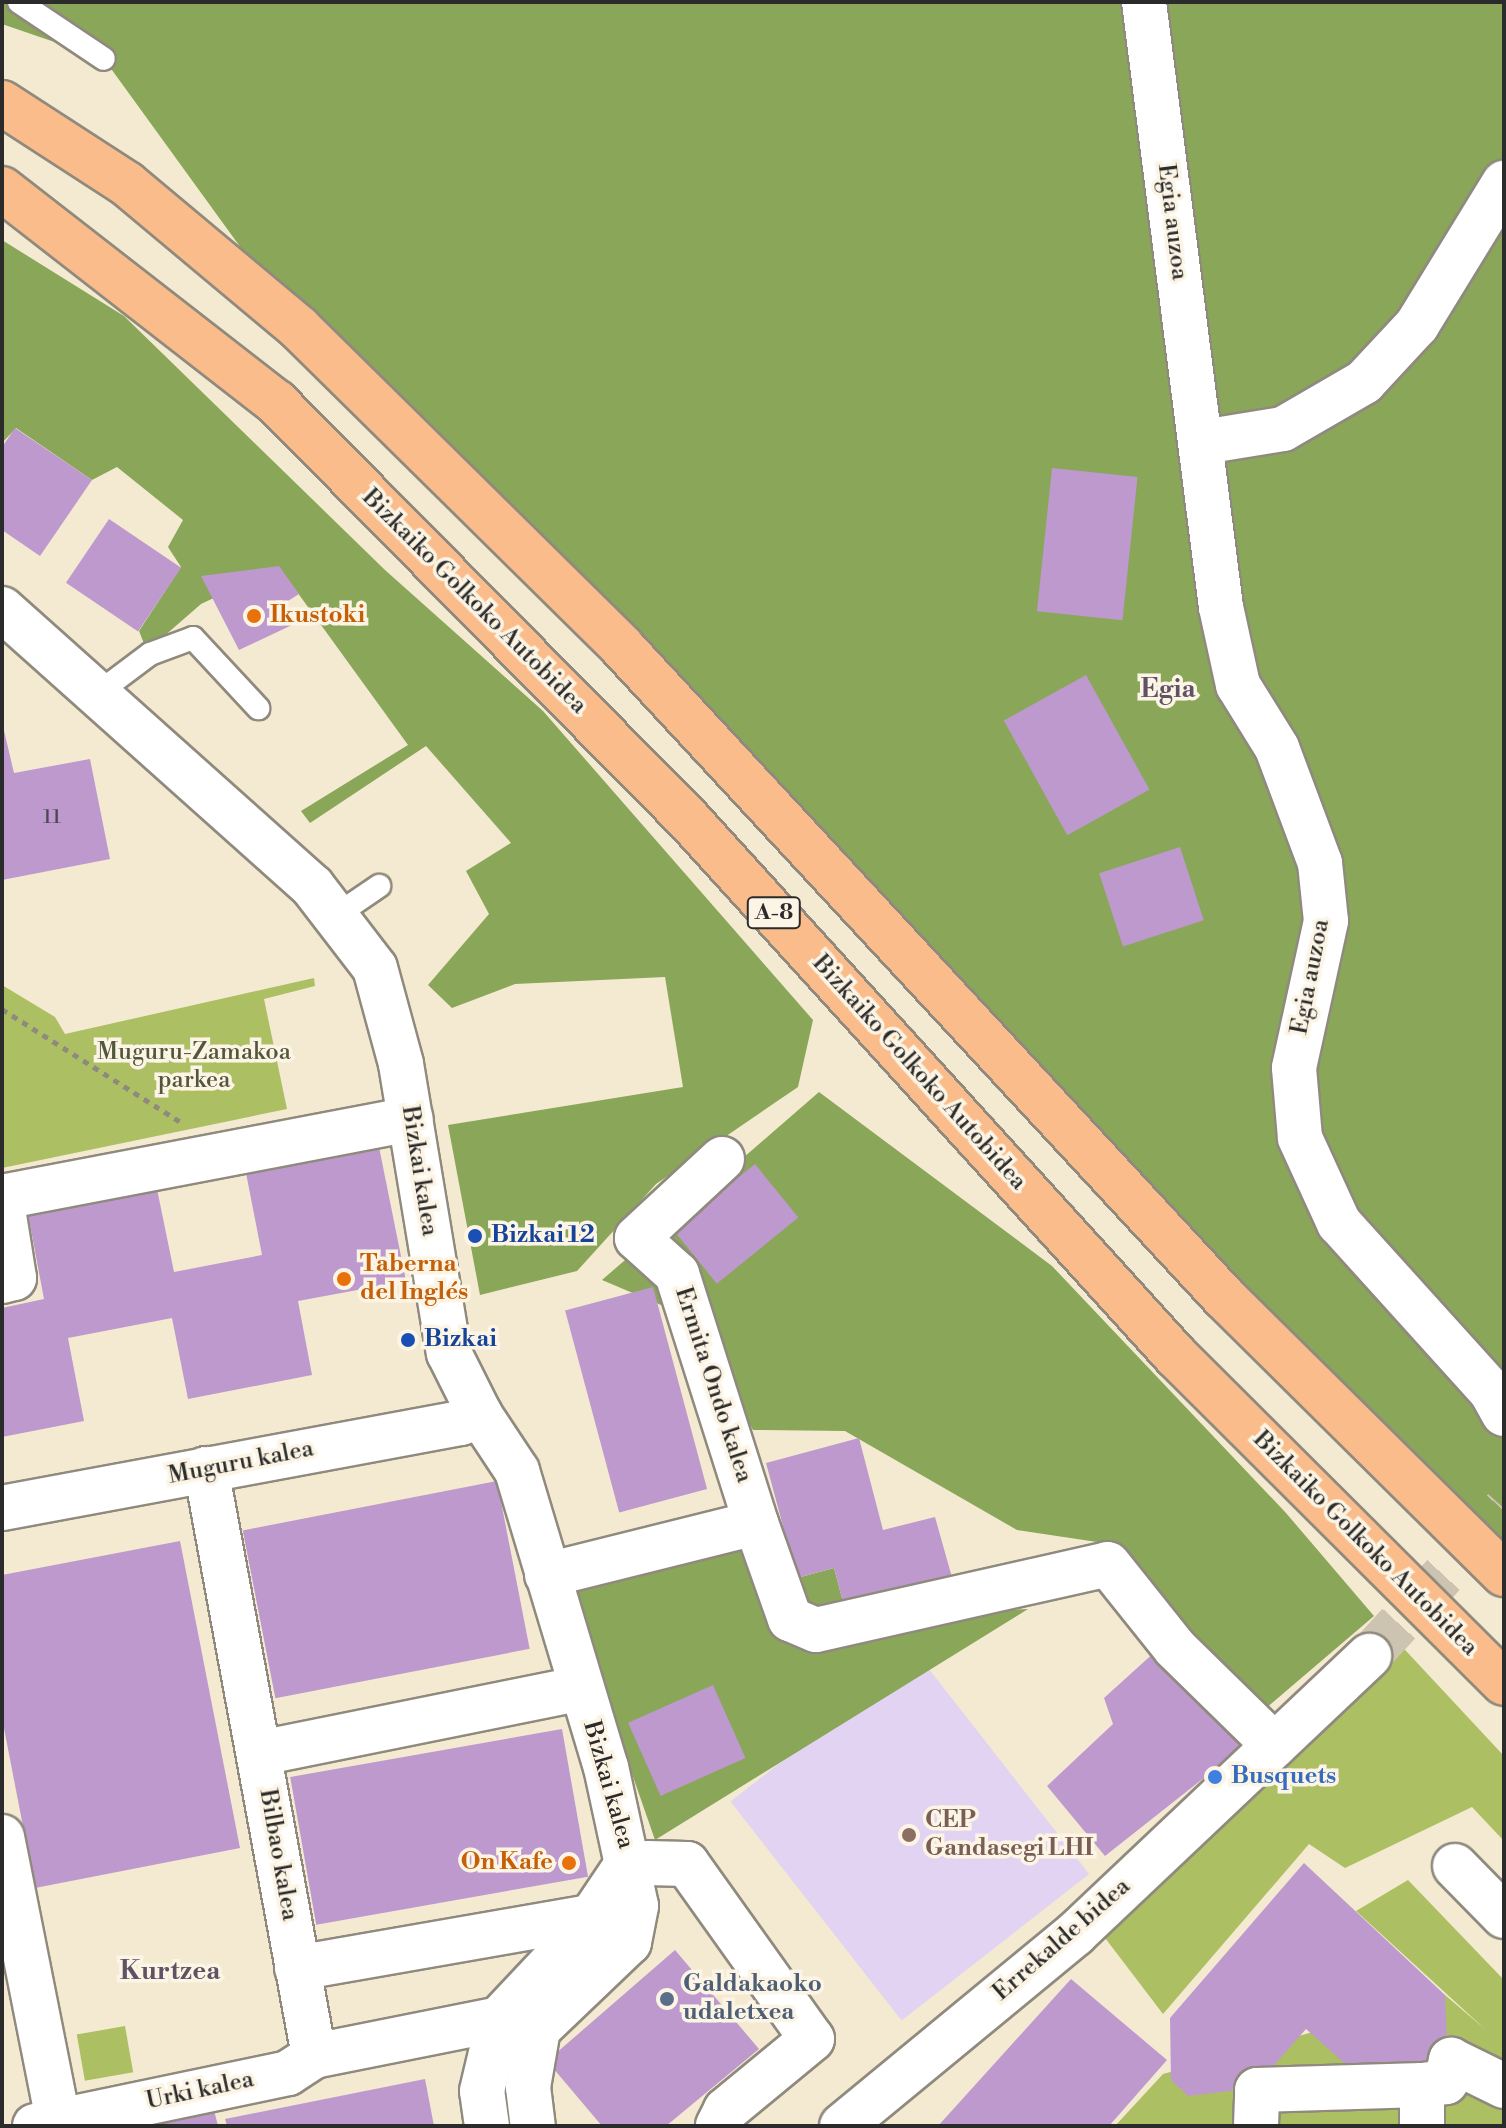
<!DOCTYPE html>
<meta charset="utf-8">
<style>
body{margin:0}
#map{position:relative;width:1506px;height:2128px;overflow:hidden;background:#f4ead1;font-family:"Libre Bodoni",serif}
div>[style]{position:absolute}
.built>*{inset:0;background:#e3d3f2;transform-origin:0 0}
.green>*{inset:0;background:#acbf63;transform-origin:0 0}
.forest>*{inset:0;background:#89a659}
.building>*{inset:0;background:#bd99cd;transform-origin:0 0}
.street-tunnel>*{height:44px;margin-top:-22px;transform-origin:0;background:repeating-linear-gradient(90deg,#ccc4b0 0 44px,transparent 0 66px)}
.path>*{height:5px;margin-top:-2.5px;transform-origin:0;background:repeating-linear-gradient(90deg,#908a7e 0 6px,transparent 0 12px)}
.roads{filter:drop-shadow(2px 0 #908a7e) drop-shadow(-2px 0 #908a7e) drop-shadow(0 2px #908a7e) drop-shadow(0 -2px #908a7e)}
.lane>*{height:22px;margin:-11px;padding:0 11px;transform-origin:11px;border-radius:11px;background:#fff}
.street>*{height:44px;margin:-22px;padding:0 22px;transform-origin:22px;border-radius:22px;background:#fff}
.highway>*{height:44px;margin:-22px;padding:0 22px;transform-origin:22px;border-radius:22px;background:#f9bc8a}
.dots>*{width:22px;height:22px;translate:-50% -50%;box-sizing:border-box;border:4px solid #fcf5e5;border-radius:50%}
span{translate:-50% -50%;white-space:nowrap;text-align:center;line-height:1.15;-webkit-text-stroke:7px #fcf5e5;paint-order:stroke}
.number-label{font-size:20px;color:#504654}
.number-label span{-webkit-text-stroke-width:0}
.shield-label span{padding:2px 6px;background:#fcf5e5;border:2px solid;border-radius:6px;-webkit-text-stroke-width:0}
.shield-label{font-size:22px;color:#2b2b2b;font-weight:700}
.street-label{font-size:24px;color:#2b2b2b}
.food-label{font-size:24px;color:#c56008;font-weight:700}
.left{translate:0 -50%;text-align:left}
.right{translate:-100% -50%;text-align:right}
.park-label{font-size:24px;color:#52573c}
.transit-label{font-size:24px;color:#164399;font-weight:700}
.shop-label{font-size:24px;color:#366cbe;font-weight:700}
.education-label{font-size:24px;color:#785e54;font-weight:700}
.service-label{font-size:24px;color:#4e5e75;font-weight:700}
.neighbourhood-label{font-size:26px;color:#5e5264;font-weight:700}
.frame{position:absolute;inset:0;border:4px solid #2b2b2b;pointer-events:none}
</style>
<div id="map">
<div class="built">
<i style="left:918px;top:1655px;width:278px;height:238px;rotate:52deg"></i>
</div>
<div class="green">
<i style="clip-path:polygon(314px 978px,315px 986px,264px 999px,287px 1109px,2px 1168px,2px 985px,55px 1017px,65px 1034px)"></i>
<i style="clip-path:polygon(1394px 1638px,1504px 1756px,1504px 1841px,1472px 1807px,1345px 1868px,1309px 1844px,1163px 2014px,1099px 1930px)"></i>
<i style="clip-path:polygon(1408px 1880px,1504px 1980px,1504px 2126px,1115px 2126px,1163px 2074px,1445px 1995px,1486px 2030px,1356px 1911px)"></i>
<i style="left:125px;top:2026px;width:47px;height:49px;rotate:80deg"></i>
</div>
<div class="forest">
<i style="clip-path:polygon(2px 2px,1504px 2px,1504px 1572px,299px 328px,104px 59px,2px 24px)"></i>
<i style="clip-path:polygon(2px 240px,124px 316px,385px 570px,543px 711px,813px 1020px,798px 1087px,656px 1184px,577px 1271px,480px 1295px,448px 1125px,683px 1087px,665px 977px,515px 984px,452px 1008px,428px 985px,489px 914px,466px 871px,511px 843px,426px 746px,310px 823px,301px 811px,408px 745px,279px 567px,201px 604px,147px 651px,139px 631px,181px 567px,168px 547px,183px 520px,117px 467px,92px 480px,16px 428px,2px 443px)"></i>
<i style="clip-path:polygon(819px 1092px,1052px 1266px,1286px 1513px,1374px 1616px,1258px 1715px,1117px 1545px,1017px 1530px,845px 1431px,753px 1430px,687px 1316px,602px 1280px)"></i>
<i style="clip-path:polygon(748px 1541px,797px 1578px,834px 1568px,847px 1617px,1028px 1609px,655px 1840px,565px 1581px)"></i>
</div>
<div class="building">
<i style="clip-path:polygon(15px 428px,92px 480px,40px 556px,2px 530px,2px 447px)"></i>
<i style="left:1052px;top:468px;width:86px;height:144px;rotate:6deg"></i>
<i style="left:109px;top:519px;width:87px;height:77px;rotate:34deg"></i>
<i style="clip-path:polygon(279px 566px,299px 594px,280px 606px,292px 625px,239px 650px,201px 576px)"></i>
<i style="left:1086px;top:675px;width:131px;height:94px;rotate:61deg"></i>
<i style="clip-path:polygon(2px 722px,14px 773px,90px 759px,110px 859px,2px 880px)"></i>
<i style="left:1180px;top:847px;width:77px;height:85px;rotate:72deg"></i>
<i style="clip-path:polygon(379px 1147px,406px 1281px,298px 1301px,312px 1375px,188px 1399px,172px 1318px,68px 1338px,84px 1421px,2px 1437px,2px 1308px,44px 1299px,28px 1214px,157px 1189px,174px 1272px,262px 1255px,246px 1173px)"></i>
<i style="left:755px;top:1164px;width:69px;height:105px;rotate:51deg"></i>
<i style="left:653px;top:1287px;width:209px;height:91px;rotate:75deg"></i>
<i style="clip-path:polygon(859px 1438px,883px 1530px,935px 1517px,955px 1588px,847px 1617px,834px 1568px,797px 1578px,766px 1463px)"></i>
<i style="left:497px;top:1481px;width:171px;height:259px;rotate:79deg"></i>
<i style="clip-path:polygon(180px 1541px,240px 1848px,35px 1888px,2px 1718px,2px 1575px)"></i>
<i style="clip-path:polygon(1157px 1650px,1243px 1747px,1105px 1856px,1047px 1786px,1113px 1724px,1104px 1698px)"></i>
<i style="left:713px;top:1685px;width:80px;height:93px;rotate:66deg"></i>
<i style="left:562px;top:1729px;width:150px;height:276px;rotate:80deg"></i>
<i style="clip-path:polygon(1304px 1863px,1445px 1995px,1448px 2060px,1366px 2082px,1306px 2029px,1254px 2088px,1188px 2096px,1171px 2080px,1170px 2018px)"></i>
<i style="clip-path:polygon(675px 1950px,759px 2049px,666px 2126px,602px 2126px,547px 2061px)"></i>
<i style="clip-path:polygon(1071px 1979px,1167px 2060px,1109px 2126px,938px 2126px)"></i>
<i style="clip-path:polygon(425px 2079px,434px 2126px,227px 2126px,225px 2119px)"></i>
<i style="clip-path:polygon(213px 2106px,218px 2126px,96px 2126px)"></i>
</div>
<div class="street-tunnel">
<i style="left:1369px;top:1656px;width:200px;rotate:-47.4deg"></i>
</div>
<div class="path">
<i style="left:2px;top:1009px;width:212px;rotate:32.3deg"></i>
</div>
<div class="roads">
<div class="lane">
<i style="left:19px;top:2px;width:102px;rotate:33.8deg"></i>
<i style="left:98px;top:693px;width:65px;rotate:-36.9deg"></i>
<i style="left:150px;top:654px;width:46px;rotate:-20.4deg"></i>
<i style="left:193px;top:638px;width:96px;rotate:47.1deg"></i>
<i style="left:338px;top:914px;width:50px;rotate:-34.3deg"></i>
</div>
<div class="street">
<i style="left:1144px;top:2px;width:610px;rotate:82.75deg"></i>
<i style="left:1221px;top:607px;width:80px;rotate:77.7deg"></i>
<i style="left:1238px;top:685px;width:74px;rotate:58.2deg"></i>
<i style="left:1277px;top:748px;width:123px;rotate:69.5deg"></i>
<i style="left:1320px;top:863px;width:58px;rotate:84.1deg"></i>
<i style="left:1326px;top:921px;width:150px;rotate:102.3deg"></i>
<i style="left:1294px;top:1068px;width:70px;rotate:85.1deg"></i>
<i style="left:1300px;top:1138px;width:94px;rotate:65.4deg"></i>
<i style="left:1339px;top:1223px;width:227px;rotate:47.9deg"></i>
<i style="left:1491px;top:1391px;width:26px;rotate:61deg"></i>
<i style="left:1203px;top:442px;width:81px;rotate:-9.2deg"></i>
<i style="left:1283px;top:429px;width:94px;rotate:-30.1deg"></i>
<i style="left:1364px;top:382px;width:78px;rotate:-47.1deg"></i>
<i style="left:1417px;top:325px;width:167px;rotate:-58.5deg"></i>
<i style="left:2px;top:609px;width:416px;rotate:41.8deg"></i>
<i style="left:312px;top:886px;width:103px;rotate:52.5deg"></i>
<i style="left:375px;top:968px;width:99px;rotate:74.8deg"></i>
<i style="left:401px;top:1064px;width:293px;rotate:80.6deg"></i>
<i style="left:449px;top:1353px;width:69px;rotate:63.4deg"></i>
<i style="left:480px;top:1415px;width:67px;rotate:56.5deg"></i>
<i style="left:517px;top:1471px;width:309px;rotate:73.3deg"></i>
<i style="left:606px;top:1767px;width:142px;rotate:77.8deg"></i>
<i style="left:636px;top:1906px;width:37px;rotate:101deg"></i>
<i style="left:629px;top:1942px;width:126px;rotate:136.3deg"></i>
<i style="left:538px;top:2029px;width:59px;rotate:99.8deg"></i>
<i style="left:528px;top:2087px;width:39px;rotate:83deg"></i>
<i style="left:722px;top:1159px;width:116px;rotate:137.1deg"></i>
<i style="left:637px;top:1238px;width:54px;rotate:42deg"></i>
<i style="left:677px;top:1274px;width:261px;rotate:72.4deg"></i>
<i style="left:2px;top:1197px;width:416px;rotate:-10.8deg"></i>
<i style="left:2px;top:1203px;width:76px;rotate:80.9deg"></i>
<i style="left:14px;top:1278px;width:12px;rotate:166deg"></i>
<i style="left:206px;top:1469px;width:597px;rotate:79.57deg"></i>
<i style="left:314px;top:2056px;width:189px;rotate:-11.3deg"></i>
<i style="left:2px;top:1508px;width:467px;rotate:-10.5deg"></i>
<i style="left:461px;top:1423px;width:21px;rotate:-23deg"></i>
<i style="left:547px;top:1575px;width:215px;rotate:-14deg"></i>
<i style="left:756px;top:1523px;width:102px;rotate:70.5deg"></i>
<i style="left:790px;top:1619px;width:28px;rotate:23deg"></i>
<i style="left:816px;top:1630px;width:299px;rotate:-12.7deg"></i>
<i style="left:1108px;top:1564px;width:107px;rotate:51.4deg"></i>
<i style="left:1175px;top:1648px;width:139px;rotate:44.4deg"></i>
<i style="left:260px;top:1753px;width:324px;rotate:-11.4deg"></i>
<i style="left:2px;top:1837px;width:289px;rotate:78.8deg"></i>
<i style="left:647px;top:1863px;width:40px;rotate:1.4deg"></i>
<i style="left:687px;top:1864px;width:215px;rotate:54.5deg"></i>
<i style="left:812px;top:2039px;width:112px;rotate:140.5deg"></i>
<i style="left:726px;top:2110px;width:18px;rotate:117deg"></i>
<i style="left:1455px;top:1866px;width:70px;rotate:45.6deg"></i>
<i style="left:297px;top:1968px;width:302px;rotate:-9.9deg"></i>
<i style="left:1422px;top:2085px;width:24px;rotate:-7deg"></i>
<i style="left:1446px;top:2082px;width:23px;rotate:-77deg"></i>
<i style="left:1451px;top:2060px;width:59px;rotate:26.1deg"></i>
<i style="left:35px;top:2126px;width:258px;rotate:-11.8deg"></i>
<i style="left:288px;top:2073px;width:31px;rotate:-33deg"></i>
<i style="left:487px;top:2126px;width:35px;rotate:-98deg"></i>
<i style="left:482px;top:2091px;width:74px;rotate:-76.7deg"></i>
<i style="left:499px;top:2019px;width:121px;rotate:-46.7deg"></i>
<i style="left:582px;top:1931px;width:84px;rotate:-56.1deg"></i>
<i style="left:842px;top:2126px;width:302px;rotate:-39.5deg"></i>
<i style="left:1075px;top:1934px;width:405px;rotate:-43.4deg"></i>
<i style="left:1256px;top:2126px;width:36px;rotate:-88deg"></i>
<i style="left:1257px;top:2090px;width:165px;rotate:-1.7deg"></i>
<i style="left:1422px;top:2085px;width:41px;rotate:90deg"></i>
</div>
<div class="highway">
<i style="left:2px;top:103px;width:149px;rotate:32.9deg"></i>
<i style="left:127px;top:184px;width:224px;rotate:39.9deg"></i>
<i style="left:299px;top:328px;width:454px;rotate:44.6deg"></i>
<i style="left:622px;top:647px;width:886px;rotate:47.2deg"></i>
<i style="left:1224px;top:1297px;width:394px;rotate:44.7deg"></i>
<i style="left:2px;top:189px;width:347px;rotate:37.9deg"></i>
<i style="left:276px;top:402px;width:586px;rotate:45.35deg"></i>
<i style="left:688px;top:819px;width:726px;rotate:47.74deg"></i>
<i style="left:1176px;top:1356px;width:463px;rotate:44.9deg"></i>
</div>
</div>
<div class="dots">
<i style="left:254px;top:616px;background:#e8710a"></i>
<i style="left:475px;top:1236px;background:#1a4fb4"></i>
<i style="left:344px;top:1279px;background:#e8710a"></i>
<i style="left:408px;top:1340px;background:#1a4fb4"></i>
<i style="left:1215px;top:1777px;background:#3f7fe0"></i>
<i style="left:909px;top:1835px;background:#8d6e63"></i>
<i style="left:569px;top:1863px;background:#e8710a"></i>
<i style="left:667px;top:1999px;background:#5c6f8a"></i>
</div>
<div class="number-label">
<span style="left:52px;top:817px">11</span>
</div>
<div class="shield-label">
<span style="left:774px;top:913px">A-8</span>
</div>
<div class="street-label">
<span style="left:1172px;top:222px;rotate:83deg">Egia auzoa</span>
<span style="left:474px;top:602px;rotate:45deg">Bizkaiko Golkoko Autobidea</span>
<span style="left:1311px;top:977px;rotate:-79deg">Egia auzoa</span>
<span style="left:919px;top:1073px;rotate:48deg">Bizkaiko Golkoko Autobidea</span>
<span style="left:419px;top:1171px;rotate:81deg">Bizkai kalea</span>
<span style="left:713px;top:1385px;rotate:72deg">Ermita Ondo kalea</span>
<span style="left:241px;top:1463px;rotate:-11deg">Muguru kalea</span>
<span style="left:1365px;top:1544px;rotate:45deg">Bizkaiko Golkoko Autobidea</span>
<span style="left:608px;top:1785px;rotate:74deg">Bizkai kalea</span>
<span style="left:278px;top:1855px;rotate:80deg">Bilbao kalea</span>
<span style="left:1062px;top:1940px;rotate:-41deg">Errekalde bidea</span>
<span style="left:200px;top:2091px;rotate:-12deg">Urki kalea</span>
</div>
<div class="food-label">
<span class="left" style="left:270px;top:616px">Ikustoki</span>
<span class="left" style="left:360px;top:1279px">Taberna<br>del Inglés</span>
<span class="right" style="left:553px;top:1863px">On Kafe</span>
</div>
<div class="park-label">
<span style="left:194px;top:1067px">Muguru-Zamakoa<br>parkea</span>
</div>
<div class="transit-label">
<span class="left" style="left:491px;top:1236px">Bizkai 12</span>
<span class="left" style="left:424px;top:1340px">Bizkai</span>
</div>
<div class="shop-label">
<span class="left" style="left:1231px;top:1777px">Busquets</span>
</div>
<div class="education-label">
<span class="left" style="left:925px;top:1835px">CEP<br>Gandasegi LHI</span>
</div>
<div class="service-label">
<span class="left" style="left:683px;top:1999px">Galdakaoko<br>udaletxea</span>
</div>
<div class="neighbourhood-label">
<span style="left:1168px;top:690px">Egia</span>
<span style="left:170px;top:1972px">Kurtzea</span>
</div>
<div class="frame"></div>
</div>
